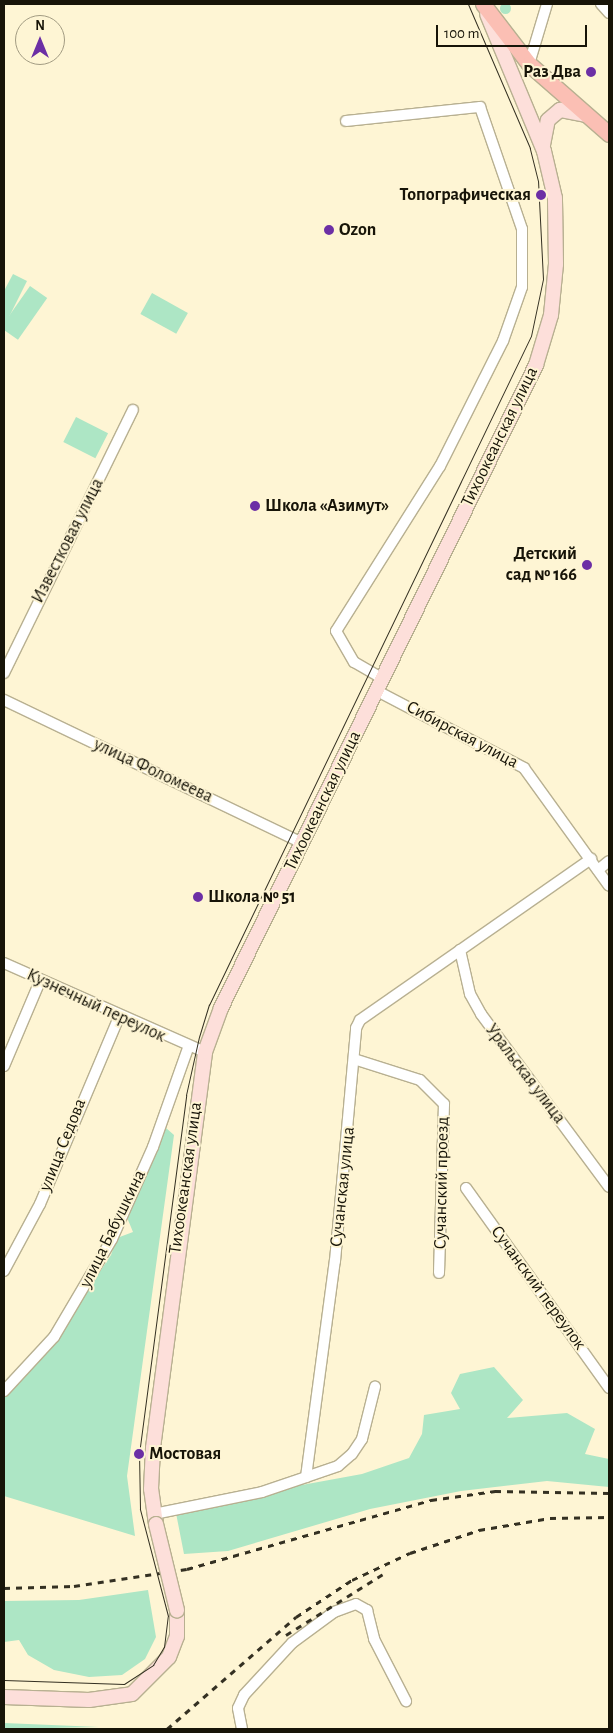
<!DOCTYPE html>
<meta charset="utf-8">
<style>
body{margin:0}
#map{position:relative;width:613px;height:1733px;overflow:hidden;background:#fef5d4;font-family:"Alegreya Sans",sans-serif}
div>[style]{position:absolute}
.green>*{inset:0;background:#ade6c5;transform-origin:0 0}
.round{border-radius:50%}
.roads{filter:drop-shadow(1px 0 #b8b091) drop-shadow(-1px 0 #b8b091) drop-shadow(0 1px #b8b091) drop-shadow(0 -1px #b8b091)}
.street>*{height:10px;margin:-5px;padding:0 5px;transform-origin:5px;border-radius:5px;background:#fff}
.secondary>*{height:14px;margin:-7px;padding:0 7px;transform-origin:7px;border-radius:7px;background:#fddfda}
.primary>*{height:15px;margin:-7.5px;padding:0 7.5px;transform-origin:7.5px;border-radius:7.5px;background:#fbbfb4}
.tram>*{height:1px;margin:-0.5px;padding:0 0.5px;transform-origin:0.5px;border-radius:0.5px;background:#343022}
.rail>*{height:3px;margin-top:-1.5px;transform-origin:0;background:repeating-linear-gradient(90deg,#343022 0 6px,transparent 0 12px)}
.bridges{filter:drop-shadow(1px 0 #b8b091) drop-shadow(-1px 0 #b8b091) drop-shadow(0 1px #b8b091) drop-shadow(0 -1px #b8b091)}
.secondary-bridge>*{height:14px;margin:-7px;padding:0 7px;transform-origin:7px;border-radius:7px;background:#fddfda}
.dots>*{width:14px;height:14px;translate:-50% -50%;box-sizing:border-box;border:2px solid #fef5d4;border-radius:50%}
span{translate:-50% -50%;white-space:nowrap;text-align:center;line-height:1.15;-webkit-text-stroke:4px #fef5d4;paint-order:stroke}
.poi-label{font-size:18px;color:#171408;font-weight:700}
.right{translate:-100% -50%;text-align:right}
.left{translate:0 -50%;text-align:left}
.street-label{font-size:18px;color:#171408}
.frame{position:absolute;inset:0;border:5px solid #171408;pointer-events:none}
.north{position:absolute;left:15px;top:15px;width:50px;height:50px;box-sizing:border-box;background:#fef5d4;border:1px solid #a29b82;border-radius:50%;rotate:0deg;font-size:14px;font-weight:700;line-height:20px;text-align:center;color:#171408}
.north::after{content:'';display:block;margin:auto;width:18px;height:22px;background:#6c2fa5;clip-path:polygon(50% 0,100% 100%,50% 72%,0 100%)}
.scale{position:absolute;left:436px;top:25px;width:151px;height:22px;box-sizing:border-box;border:2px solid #171408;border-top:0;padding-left:6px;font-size:15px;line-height:18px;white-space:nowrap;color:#171408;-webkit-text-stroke:4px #fef5d4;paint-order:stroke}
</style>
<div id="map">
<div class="green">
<i class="round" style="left:499.5px;top:2.5px;width:11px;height:11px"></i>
<i style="clip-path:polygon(13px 274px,27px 281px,4px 327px,4px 291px)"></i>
<i style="left:30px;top:286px;width:21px;height:51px;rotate:35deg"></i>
<i style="left:152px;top:293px;width:41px;height:24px;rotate:29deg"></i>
<i style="left:76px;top:417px;width:36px;height:28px;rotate:27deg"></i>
<i style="clip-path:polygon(166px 1128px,174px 1135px,127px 1476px,135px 1536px,4px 1496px,4px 1398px,44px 1354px,111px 1255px,117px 1238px,133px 1232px,126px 1215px)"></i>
<i style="clip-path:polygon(494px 1367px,523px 1400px,507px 1418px,567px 1413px,595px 1429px,585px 1454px,609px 1459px,609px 1487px,547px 1481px,461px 1491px,370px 1509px,228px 1551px,184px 1554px,175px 1508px,362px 1474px,409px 1458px,422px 1434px,424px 1415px,460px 1409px,451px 1393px,460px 1374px)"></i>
<i style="clip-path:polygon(148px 1590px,156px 1637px,145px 1659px,122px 1675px,89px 1677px,54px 1670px,28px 1655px,19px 1640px,4px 1642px,4px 1601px,79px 1600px)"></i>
<i style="clip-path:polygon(4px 1723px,99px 1727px,4px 1729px)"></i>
</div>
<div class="roads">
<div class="street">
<i style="left:601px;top:4px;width:12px;rotate:48deg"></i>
<i style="left:529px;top:64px;width:63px;rotate:-73.3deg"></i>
<i style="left:346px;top:121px;width:135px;rotate:-6deg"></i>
<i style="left:480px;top:107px;width:129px;rotate:71deg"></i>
<i style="left:522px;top:229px;width:58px;rotate:90deg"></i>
<i style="left:522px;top:287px;width:57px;rotate:109.4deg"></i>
<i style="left:503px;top:341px;width:140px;rotate:116.7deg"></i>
<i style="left:440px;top:466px;width:195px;rotate:122.2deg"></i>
<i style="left:336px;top:631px;width:36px;rotate:60deg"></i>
<i style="left:354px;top:662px;width:34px;rotate:30deg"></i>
<i style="left:4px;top:673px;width:293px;rotate:-63.9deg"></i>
<i style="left:377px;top:691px;width:166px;rotate:27.6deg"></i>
<i style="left:524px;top:768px;width:145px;rotate:54.2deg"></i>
<i style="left:4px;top:700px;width:331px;rotate:25.6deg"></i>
<i style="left:598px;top:870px;width:14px;rotate:-39deg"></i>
<i style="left:460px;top:950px;width:45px;rotate:77.2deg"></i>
<i style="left:470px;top:994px;width:23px;rotate:61deg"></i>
<i style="left:481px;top:1014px;width:215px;rotate:53.5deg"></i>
<i style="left:4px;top:963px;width:220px;rotate:23.9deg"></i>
<i style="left:357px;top:1060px;width:66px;rotate:17.6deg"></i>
<i style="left:420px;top:1080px;width:34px;rotate:45deg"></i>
<i style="left:444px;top:1104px;width:169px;rotate:91.7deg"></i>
<i style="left:4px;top:1066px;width:92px;rotate:-67deg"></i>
<i style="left:466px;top:1188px;width:246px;rotate:54.4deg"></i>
<i style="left:4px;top:1271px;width:76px;rotate:-61.8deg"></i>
<i style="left:40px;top:1204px;width:203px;rotate:-67.1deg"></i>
<i style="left:4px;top:1391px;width:74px;rotate:-47.2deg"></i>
<i style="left:54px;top:1337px;width:114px;rotate:-59.4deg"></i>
<i style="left:112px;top:1239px;width:101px;rotate:-66deg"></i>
<i style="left:153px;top:1147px;width:105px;rotate:-70.5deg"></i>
<i style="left:306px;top:1477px;width:34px;rotate:-19deg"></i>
<i style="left:338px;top:1466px;width:18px;rotate:-41deg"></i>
<i style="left:352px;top:1454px;width:18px;rotate:-56deg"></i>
<i style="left:362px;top:1439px;width:54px;rotate:-76deg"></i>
<i style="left:154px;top:1514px;width:110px;rotate:-11.5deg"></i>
<i style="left:262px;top:1492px;width:46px;rotate:-18.8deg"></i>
<i style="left:306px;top:1477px;width:218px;rotate:-82.4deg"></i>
<i style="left:335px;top:1261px;width:234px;rotate:-84.8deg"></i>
<i style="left:356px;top:1028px;width:9px;rotate:-63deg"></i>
<i style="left:360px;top:1020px;width:282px;rotate:-34.9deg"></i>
<i style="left:242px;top:1729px;width:21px;rotate:-101deg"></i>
<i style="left:238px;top:1708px;width:14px;rotate:-65deg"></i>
<i style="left:244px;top:1695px;width:71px;rotate:-47.3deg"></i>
<i style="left:292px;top:1643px;width:52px;rotate:-36.4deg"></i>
<i style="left:334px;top:1612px;width:23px;rotate:-20deg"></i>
<i style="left:356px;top:1604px;width:13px;rotate:29deg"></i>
<i style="left:367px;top:1610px;width:30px;rotate:76deg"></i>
<i style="left:374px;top:1639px;width:70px;rotate:62.7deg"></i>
</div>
<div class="secondary">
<i style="left:543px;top:145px;width:25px;rotate:-79deg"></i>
<i style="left:548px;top:120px;width:16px;rotate:-40deg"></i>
<i style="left:560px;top:110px;width:26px;rotate:11deg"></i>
<i style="left:156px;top:1524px;width:35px;rotate:-98deg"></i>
<i style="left:151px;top:1489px;width:41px;rotate:-87.2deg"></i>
<i style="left:153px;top:1448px;width:399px;rotate:-82.5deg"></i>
<i style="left:205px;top:1052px;width:47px;rotate:-70deg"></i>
<i style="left:221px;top:1008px;width:716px;rotate:-63.9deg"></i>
<i style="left:536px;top:365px;width:52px;rotate:-73.3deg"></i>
<i style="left:551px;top:315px;width:51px;rotate:-84.4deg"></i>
<i style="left:556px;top:264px;width:66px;rotate:-90.9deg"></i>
<i style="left:555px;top:198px;width:48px;rotate:-103.2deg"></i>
<i style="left:544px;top:151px;width:148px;rotate:-112.6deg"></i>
<i style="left:4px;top:1697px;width:85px;rotate:2deg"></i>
<i style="left:89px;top:1700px;width:43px;rotate:-7.9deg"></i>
<i style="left:132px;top:1694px;width:52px;rotate:-45deg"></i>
<i style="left:169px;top:1657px;width:22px;rotate:-69deg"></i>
<i style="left:177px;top:1636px;width:26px;rotate:-90deg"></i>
</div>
<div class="primary">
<i style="left:483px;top:4px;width:76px;rotate:52.5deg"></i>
<i style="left:529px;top:64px;width:106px;rotate:41.2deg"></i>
</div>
</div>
<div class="tram">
<i style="left:4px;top:1680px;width:120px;rotate:1.9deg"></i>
<i style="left:124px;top:1684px;width:35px;rotate:-33deg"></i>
<i style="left:153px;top:1665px;width:21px;rotate:-59deg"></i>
<i style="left:164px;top:1647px;width:31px;rotate:-83deg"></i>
<i style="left:168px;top:1616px;width:111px;rotate:-104.7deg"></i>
<i style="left:140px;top:1509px;width:55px;rotate:-91deg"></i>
<i style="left:139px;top:1454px;width:362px;rotate:-82.5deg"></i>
<i style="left:186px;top:1095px;width:59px;rotate:-77.4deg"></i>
<i style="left:199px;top:1037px;width:34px;rotate:-73deg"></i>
<i style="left:209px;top:1005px;width:742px;rotate:-64.3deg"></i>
<i style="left:531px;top:336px;width:58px;rotate:-78.1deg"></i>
<i style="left:543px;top:279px;width:98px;rotate:-92.9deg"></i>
<i style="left:538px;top:181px;width:34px;rotate:-104deg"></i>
<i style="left:530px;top:148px;width:157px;rotate:-113.3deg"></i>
</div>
<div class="rail">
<i style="left:4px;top:1588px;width:70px;rotate:-1.6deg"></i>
<i style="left:74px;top:1586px;width:114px;rotate:-8.6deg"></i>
<i style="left:187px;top:1569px;width:254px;rotate:-15.8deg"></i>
<i style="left:431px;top:1500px;width:65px;rotate:-8deg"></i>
<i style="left:495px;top:1491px;width:114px;rotate:1deg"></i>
<i style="left:286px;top:1635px;width:117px;rotate:-32.1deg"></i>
<i style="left:167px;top:1729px;width:171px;rotate:-41deg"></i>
<i style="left:296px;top:1617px;width:67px;rotate:-33.5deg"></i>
<i style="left:352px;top:1580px;width:64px;rotate:-25deg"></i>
<i style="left:410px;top:1553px;width:73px;rotate:-18.4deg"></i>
<i style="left:479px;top:1530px;width:72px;rotate:-9.6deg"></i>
<i style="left:550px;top:1518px;width:59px;rotate:-1deg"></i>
</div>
<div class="bridges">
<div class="secondary-bridge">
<i style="left:156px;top:1524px;width:89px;rotate:76.3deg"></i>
</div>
</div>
<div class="dots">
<i style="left:591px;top:72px;background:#6c2fa5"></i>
<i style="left:541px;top:195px;background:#6c2fa5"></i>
<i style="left:329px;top:230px;background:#6c2fa5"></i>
<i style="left:255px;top:506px;background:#6c2fa5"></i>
<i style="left:587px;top:565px;background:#6c2fa5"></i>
<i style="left:198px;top:897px;background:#6c2fa5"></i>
<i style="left:139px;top:1454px;background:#6c2fa5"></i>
</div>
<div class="poi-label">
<span class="right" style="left:581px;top:72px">Раз Два</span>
<span class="right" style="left:531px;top:195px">Топографическая</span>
<span class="left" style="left:339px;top:230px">Ozon</span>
<span class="left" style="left:265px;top:506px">Школа «Азимут»</span>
<span class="right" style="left:577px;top:565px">Детский<br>сад № 166</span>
<span class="left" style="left:208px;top:897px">Школа № 51</span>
<span class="left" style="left:149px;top:1454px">Мостовая</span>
</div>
<div class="street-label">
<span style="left:500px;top:437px;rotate:-64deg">Тихоокеанская улица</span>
<span style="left:68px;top:541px;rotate:-63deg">Известковая улица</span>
<span style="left:462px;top:735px;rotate:28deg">Сибирская улица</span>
<span style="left:153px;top:771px;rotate:25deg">улица Фоломеева</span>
<span style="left:323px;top:801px;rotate:-64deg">Тихоокеанская улица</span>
<span style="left:96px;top:1006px;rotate:25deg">Кузнечный переулок</span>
<span style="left:525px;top:1074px;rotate:53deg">Уральская улица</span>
<span style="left:63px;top:1145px;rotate:-68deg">улица Седова</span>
<span style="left:186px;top:1178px;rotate:-82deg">Тихоокеанская улица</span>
<span style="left:442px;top:1183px;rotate:-89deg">Сучанский проезд</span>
<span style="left:343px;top:1187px;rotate:-84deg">Сучанская улица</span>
<span style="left:113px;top:1229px;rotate:-64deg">улица Бабушкина</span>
<span style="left:538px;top:1288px;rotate:54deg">Сучанский переулок</span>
</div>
<div class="frame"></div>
<div class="north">N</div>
<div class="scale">100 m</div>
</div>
